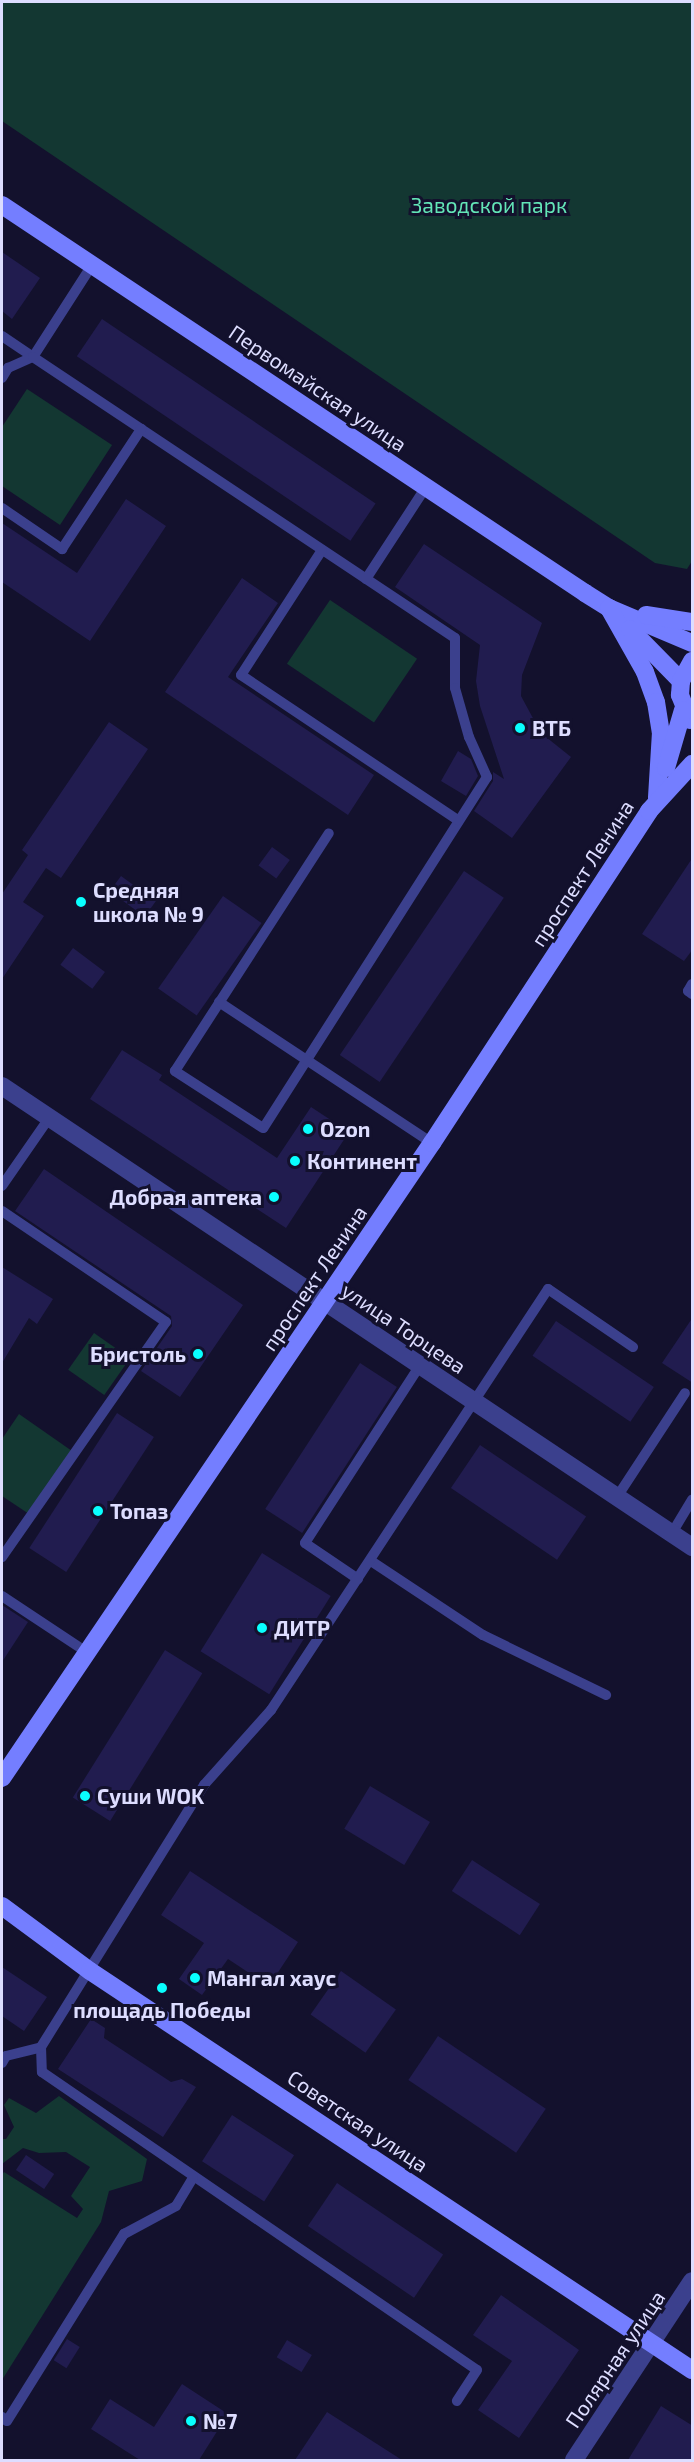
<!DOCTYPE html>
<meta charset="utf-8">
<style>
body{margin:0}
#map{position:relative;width:694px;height:2462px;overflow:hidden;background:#13112d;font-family:"Exo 2",sans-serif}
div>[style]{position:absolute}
.green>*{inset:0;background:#133732;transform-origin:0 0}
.building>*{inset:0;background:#211c4f;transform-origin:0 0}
.lane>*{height:10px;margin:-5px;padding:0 5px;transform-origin:5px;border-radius:5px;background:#3b408d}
.street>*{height:18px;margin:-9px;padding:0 9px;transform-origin:9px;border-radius:9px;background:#3b408d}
.secondary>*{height:18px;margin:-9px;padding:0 9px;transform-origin:9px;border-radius:9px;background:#747eff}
.dots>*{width:16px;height:16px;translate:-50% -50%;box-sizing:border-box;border:3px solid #13112d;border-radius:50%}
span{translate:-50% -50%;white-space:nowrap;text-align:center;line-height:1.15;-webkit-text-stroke:6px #13112d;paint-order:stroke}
.park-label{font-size:21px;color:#63e5b7}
.street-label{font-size:21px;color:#ddf}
.poi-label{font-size:21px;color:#ddf;font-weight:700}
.left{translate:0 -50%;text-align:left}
.right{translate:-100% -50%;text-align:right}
.frame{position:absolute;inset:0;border:3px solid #ddf;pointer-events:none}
</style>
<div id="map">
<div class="green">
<i style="clip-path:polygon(2px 2px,692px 2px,692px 561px,687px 569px,655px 563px,2px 121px)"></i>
<i style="clip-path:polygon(27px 389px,112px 445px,60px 525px,2px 486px,2px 427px)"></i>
<i style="left:330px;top:600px;width:105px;height:77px;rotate:34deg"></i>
<i style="left:94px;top:1333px;width:44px;height:45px;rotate:35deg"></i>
<i style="clip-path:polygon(19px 1414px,72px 1451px,29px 1514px,2px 1496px,2px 1439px)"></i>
<i style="clip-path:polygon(59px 2096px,147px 2159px,142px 2181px,109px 2191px,101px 2222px,2px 2380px,2px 2175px,4px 2172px,77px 2218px,83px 2209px,71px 2196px,90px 2167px,66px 2152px,39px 2153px,23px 2148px,2px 2164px,2px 2139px,6px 2139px,14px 2127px,4px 2105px,9px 2098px,36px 2113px)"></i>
</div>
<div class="building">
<i style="clip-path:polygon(2px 252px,40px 278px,12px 319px,2px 311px)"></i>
<i style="left:102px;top:319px;width:330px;height:45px;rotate:34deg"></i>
<i style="clip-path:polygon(126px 499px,166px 526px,90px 641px,2px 582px,2px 523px,77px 573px)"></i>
<i style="clip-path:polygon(424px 544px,542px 623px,522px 675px,521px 696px,541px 733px,571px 757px,512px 838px,474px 811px,493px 781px,493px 772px,504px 779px,480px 706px,476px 681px,480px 645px,395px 587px)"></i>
<i style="clip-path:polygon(242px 578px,278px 603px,228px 677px,374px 775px,348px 815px,165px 692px)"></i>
<i style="clip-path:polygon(109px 722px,148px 749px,61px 878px,46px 868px,23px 902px,44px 916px,2px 979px,2px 894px,28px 855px,22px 850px)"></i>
<i style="clip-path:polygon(458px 751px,471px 759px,478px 776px,466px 796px,441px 781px)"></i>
<i style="left:272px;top:847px;width:22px;height:23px;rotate:36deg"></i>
<i style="clip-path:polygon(693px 857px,693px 949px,684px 961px,642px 934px)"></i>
<i style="left:464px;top:871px;width:48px;height:222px;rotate:34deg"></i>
<i style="left:121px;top:876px;width:43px;height:19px;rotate:36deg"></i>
<i style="left:223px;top:896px;width:47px;height:113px;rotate:35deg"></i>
<i style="left:73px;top:948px;width:40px;height:21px;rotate:37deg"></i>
<i style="clip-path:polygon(122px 1050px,162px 1075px,159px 1080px,277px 1158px,311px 1107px,349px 1132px,286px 1228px,90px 1099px)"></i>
<i style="clip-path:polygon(44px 1169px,243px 1305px,180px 1397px,141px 1371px,172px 1326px,171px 1316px,15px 1211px)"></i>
<i style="clip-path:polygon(2px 1267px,53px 1299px,37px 1324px,29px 1318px,2px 1363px)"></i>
<i style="clip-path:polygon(693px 1317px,693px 1383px,662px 1363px)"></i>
<i style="left:556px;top:1321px;width:118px;height:42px;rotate:34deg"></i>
<i style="left:360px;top:1363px;width:44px;height:174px;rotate:33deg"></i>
<i style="left:117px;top:1413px;width:44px;height:161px;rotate:33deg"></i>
<i style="left:480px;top:1445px;width:128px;height:52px;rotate:34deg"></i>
<i style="left:262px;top:1553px;width:81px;height:116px;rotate:32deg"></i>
<i style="clip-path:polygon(2px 1605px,28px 1622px,2px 1662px)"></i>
<i style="left:165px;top:1650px;width:44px;height:174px;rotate:32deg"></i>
<i style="left:370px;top:1786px;width:70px;height:50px;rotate:31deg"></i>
<i style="left:472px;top:1860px;width:81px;height:37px;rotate:33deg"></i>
<i style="clip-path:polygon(190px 1871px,298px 1942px,269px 1986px,228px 1959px,202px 1995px,179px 1979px,204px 1943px,161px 1915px)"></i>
<i style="clip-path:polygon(2px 1967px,47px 1997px,24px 2031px,2px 2016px)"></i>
<i style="left:341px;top:1971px;width:67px;height:53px;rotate:35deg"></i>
<i style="clip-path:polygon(91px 2019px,105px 2028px,104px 2038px,171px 2082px,182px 2079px,196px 2087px,163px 2137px,58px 2069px)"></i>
<i style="left:438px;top:2036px;width:130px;height:53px;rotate:34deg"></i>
<i style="left:232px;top:2115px;width:74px;height:55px;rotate:33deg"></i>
<i style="left:26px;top:2155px;width:34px;height:18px;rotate:34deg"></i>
<i style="left:337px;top:2183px;width:128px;height:52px;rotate:34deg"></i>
<i style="clip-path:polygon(501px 2295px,579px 2350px,519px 2438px,478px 2410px,512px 2361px,473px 2335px)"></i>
<i style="left:67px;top:2339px;width:15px;height:25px;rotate:32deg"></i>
<i style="left:287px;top:2340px;width:29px;height:20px;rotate:31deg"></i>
<i style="clip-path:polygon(182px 2384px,228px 2414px,199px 2460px,140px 2460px,91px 2429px,110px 2399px,154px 2427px)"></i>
<i style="clip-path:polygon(661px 2406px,693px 2426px,693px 2460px,628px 2460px)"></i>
<i style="clip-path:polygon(327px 2412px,402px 2460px,295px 2460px)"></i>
</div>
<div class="lane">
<i style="left:2px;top:336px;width:37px;rotate:34deg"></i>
<i style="left:33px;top:357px;width:109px;rotate:-57.3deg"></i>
<i style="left:2px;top:378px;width:12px;rotate:-59deg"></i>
<i style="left:8px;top:368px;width:27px;rotate:-24deg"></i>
<i style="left:33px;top:357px;width:507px;rotate:33.66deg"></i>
<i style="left:455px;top:638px;width:50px;rotate:90deg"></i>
<i style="left:455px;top:688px;width:51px;rotate:74.1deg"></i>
<i style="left:469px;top:737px;width:44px;rotate:65.8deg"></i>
<i style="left:487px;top:777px;width:416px;rotate:122.5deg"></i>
<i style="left:263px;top:1128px;width:105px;rotate:-147.1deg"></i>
<i style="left:175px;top:1071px;width:283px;rotate:-57.1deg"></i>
<i style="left:2px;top:508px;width:73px;rotate:34.3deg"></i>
<i style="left:62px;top:549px;width:144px;rotate:-56.6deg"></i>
<i style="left:322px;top:550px;width:149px;rotate:122.9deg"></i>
<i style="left:241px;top:675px;width:261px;rotate:33.8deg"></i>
<i style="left:366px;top:579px;width:110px;rotate:-56.9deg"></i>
<i style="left:692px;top:984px;width:8px;rotate:120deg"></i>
<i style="left:688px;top:991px;width:5px;rotate:37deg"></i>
<i style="left:219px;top:1002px;width:255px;rotate:33.5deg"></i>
<i style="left:2px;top:1186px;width:83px;rotate:-55.3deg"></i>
<i style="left:2px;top:1211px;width:198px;rotate:34.1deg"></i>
<i style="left:166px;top:1322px;width:287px;rotate:124.9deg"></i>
<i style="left:617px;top:1497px;width:124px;rotate:-56.8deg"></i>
<i style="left:672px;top:1533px;width:39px;rotate:-59deg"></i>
<i style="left:371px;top:1561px;width:134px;rotate:33.5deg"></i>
<i style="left:483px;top:1635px;width:137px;rotate:26deg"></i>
<i style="left:358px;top:1579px;width:64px;rotate:-145.8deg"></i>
<i style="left:305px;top:1543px;width:212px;rotate:-57.1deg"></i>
<i style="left:2px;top:1596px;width:103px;rotate:33.5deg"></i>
<i style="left:41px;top:2047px;width:25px;rotate:88deg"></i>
<i style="left:42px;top:2072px;width:527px;rotate:34.41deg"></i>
<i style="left:477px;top:2370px;width:37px;rotate:123deg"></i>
<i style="left:2px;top:2063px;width:8px;rotate:-60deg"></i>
<i style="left:6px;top:2056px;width:36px;rotate:-14deg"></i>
<i style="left:41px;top:2047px;width:309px;rotate:-58.1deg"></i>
<i style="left:204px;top:1785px;width:101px;rotate:-48.2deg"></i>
<i style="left:271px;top:1710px;width:504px;rotate:-56.66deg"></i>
<i style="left:548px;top:1289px;width:103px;rotate:34.3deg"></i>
<i style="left:2px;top:2417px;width:6px;rotate:39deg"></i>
<i style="left:7px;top:2421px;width:221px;rotate:-58deg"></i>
<i style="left:124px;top:2234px;width:59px;rotate:-28.3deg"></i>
<i style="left:176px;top:2206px;width:33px;rotate:-59deg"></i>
</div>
<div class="street">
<i style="left:2px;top:1086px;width:830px;rotate:33.75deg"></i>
<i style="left:574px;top:2460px;width:214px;rotate:-56.6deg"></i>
</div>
<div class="secondary">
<i style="left:2px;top:205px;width:700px;rotate:33.64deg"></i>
<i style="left:585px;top:593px;width:28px;rotate:32deg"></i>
<i style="left:609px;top:608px;width:90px;rotate:22.9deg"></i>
<i style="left:609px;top:608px;width:73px;rotate:60.6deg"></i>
<i style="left:645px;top:672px;width:32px;rotate:70deg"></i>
<i style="left:656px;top:702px;width:30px;rotate:81deg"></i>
<i style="left:661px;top:732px;width:66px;rotate:93.5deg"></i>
<i style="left:646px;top:615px;width:47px;rotate:8.7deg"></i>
<i style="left:630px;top:629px;width:73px;rotate:45.6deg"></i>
<i style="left:690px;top:720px;width:27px;rotate:-112deg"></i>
<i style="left:680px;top:695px;width:14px;rotate:-86deg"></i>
<i style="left:681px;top:681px;width:23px;rotate:-61deg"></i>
<i style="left:666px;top:768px;width:60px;rotate:-73.7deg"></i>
<i style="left:2px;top:1778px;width:767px;rotate:-55.9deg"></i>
<i style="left:432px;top:1143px;width:397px;rotate:-56.8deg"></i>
<i style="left:649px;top:811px;width:64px;rotate:-47.5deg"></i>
<i style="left:2px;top:1906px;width:109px;rotate:36.5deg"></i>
<i style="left:90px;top:1971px;width:722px;rotate:33.54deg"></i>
</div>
<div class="dots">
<i style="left:520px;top:728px;background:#09ffff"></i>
<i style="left:81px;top:902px;background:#09ffff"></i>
<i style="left:308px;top:1129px;background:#09ffff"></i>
<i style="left:295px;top:1161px;background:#09ffff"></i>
<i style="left:274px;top:1197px;background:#09ffff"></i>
<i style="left:198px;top:1354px;background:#09ffff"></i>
<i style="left:98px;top:1511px;background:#09ffff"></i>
<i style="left:262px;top:1628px;background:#09ffff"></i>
<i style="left:85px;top:1796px;background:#09ffff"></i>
<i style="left:195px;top:1978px;background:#09ffff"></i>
<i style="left:162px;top:1988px;background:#09ffff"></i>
<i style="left:191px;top:2421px;background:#09ffff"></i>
</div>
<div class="park-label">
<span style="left:489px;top:205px">Заводской парк</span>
</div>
<div class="street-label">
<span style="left:318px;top:388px;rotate:34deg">Первомайская улица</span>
<span style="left:582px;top:873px;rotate:-57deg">проспект Ленина</span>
<span style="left:314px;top:1278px;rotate:-56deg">проспект Ленина</span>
<span style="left:404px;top:1328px;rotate:34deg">улица Торцева</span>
<span style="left:358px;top:2121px;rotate:34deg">Советская улица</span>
<span style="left:615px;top:2359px;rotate:-56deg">Полярная улица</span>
</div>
<div class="poi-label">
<span class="left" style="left:532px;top:728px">ВТБ</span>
<span class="left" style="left:93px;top:902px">Средняя<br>школа № 9</span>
<span class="left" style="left:320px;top:1129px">Ozon</span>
<span class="left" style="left:307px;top:1161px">Континент</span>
<span class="right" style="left:262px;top:1197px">Добрая аптека</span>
<span class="right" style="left:186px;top:1354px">Бристоль</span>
<span class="left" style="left:110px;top:1511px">Топаз</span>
<span class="left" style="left:274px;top:1628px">ДИТР</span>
<span class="left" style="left:97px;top:1796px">Суши WOK</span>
<span class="left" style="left:207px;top:1978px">Мангал хаус</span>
<span style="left:162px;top:2010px">площадь Победы</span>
<span class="left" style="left:203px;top:2421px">№7</span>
</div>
<div class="frame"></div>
</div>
